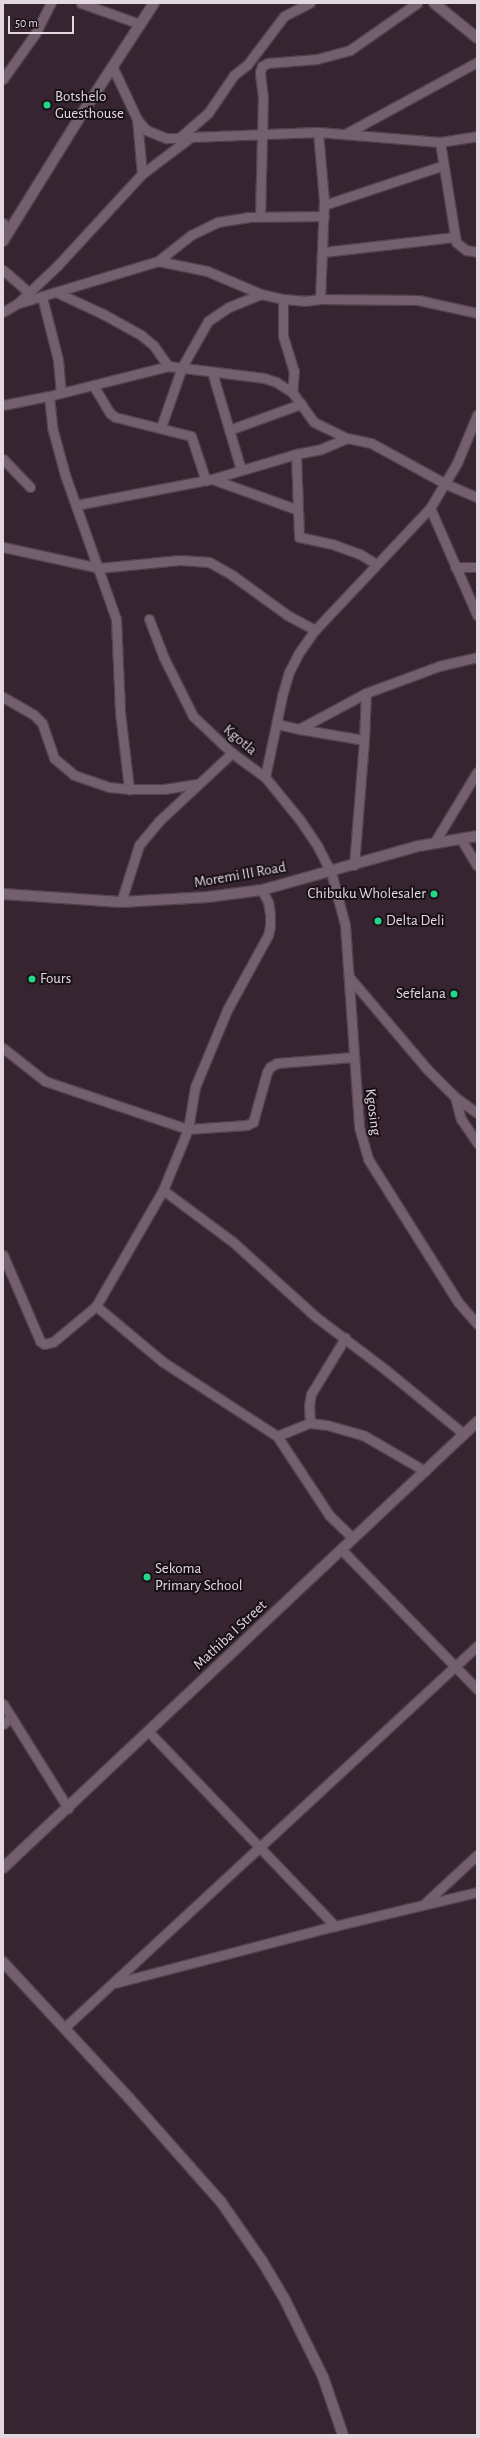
<!DOCTYPE html>
<style>
body{margin:0}
#map{position:relative;width:480px;height:2438px;overflow:hidden;background:#362531;font-family:"Alegreya Sans",sans-serif}
div>[style]{position:absolute}
.roads{filter:drop-shadow(1px 0 #51434d) drop-shadow(-1px 0 #51434d) drop-shadow(0 1px #51434d) drop-shadow(0 -1px #51434d)}
.minor>*{height:9px;margin:-4.5px;padding:0 4.5px;transform-origin:4.5px;border-radius:4.5px;background:#735f6d}
.tertiary>*{height:10px;margin:-5px;padding:0 5px;transform-origin:5px;border-radius:5px;background:#735f6d}
.dots>*{width:11px;height:11px;translate:-50% -50%;box-sizing:border-box;border:2px solid #191116;border-radius:50%}
span{translate:-50% -50%;white-space:nowrap;text-align:center;line-height:1.15;-webkit-text-stroke:4px #191116;paint-order:stroke}
.poi-label{font-size:15px;color:#e4d8e0}
.left{translate:0 -50%;text-align:left}
.right{translate:-100% -50%;text-align:right}
.street-label{font-size:15px;color:#e4d8e0}
.frame{position:absolute;inset:0;border:4px solid #e4d8e0;pointer-events:none}
.scale{position:absolute;left:8px;top:16px;width:66px;height:18px;box-sizing:border-box;border:2px solid #e4d8e0;border-top:0;padding-left:5px;font-size:12px;line-height:14px;white-space:nowrap;color:#e4d8e0;-webkit-text-stroke:3px #191116;paint-order:stroke}
</style>
<div id="map">
<div class="roads">
<div class="minor">
<i style="left:81px;top:3px;width:63px;rotate:19.6deg"></i>
<i style="left:113px;top:68px;width:56px;rotate:64.8deg"></i>
<i style="left:137px;top:119px;width:14px;rotate:51deg"></i>
<i style="left:146px;top:130px;width:22px;rotate:22deg"></i>
<i style="left:166px;top:138px;width:17px"></i>
<i style="left:3px;top:79px;width:55px;rotate:-54.6deg"></i>
<i style="left:35px;top:34px;width:35px;rotate:-63deg"></i>
<i style="left:137px;top:119px;width:55px;rotate:84.8deg"></i>
<i style="left:318px;top:132px;width:68px;rotate:85deg"></i>
<i style="left:324px;top:200px;width:99px;rotate:92.3deg"></i>
<i style="left:347px;top:133px;width:148px;rotate:-28.6deg"></i>
<i style="left:178px;top:139px;width:40px;rotate:-41deg"></i>
<i style="left:208px;top:113px;width:46px;rotate:-55.6deg"></i>
<i style="left:234px;top:75px;width:16px;rotate:-38deg"></i>
<i style="left:247px;top:65px;width:61px;rotate:-52.9deg"></i>
<i style="left:284px;top:16px;width:29px;rotate:-27deg"></i>
<i style="left:440px;top:142px;width:101px;rotate:80.9deg"></i>
<i style="left:456px;top:242px;width:13px;rotate:39deg"></i>
<i style="left:466px;top:250px;width:11px;rotate:10deg"></i>
<i style="left:324px;top:205px;width:126px;rotate:-18.4deg"></i>
<i style="left:260px;top:217px;width:119px;rotate:-88.6deg"></i>
<i style="left:263px;top:98px;width:26px;rotate:-97deg"></i>
<i style="left:260px;top:72px;width:6px;rotate:-72deg"></i>
<i style="left:262px;top:66px;width:7px;rotate:-27deg"></i>
<i style="left:268px;top:63px;width:49px;rotate:-4.7deg"></i>
<i style="left:317px;top:59px;width:34px;rotate:-15deg"></i>
<i style="left:350px;top:50px;width:82px;rotate:-35deg"></i>
<i style="left:3px;top:223px;width:10px;rotate:53deg"></i>
<i style="left:323px;top:252px;width:132px;rotate:-6.5deg"></i>
<i style="left:158px;top:261px;width:42px;rotate:-38.2deg"></i>
<i style="left:191px;top:235px;width:30px;rotate:-26deg"></i>
<i style="left:218px;top:222px;width:30px;rotate:-9deg"></i>
<i style="left:248px;top:217px;width:76px;rotate:-0.8deg"></i>
<i style="left:3px;top:270px;width:35px;rotate:41deg"></i>
<i style="left:58px;top:293px;width:50px;rotate:25deg"></i>
<i style="left:103px;top:314px;width:43px;rotate:28.9deg"></i>
<i style="left:141px;top:335px;width:17px;rotate:40deg"></i>
<i style="left:154px;top:346px;width:24px;rotate:55deg"></i>
<i style="left:42px;top:297px;width:65px;rotate:75.7deg"></i>
<i style="left:58px;top:360px;width:33px;rotate:85deg"></i>
<i style="left:283px;top:299px;width:37px;rotate:90deg"></i>
<i style="left:283px;top:336px;width:37px;rotate:73deg"></i>
<i style="left:294px;top:371px;width:21px;rotate:95deg"></i>
<i style="left:19px;top:303px;width:145px;rotate:-16.8deg"></i>
<i style="left:158px;top:261px;width:50px;rotate:11.5deg"></i>
<i style="left:207px;top:271px;width:59px;rotate:23.1deg"></i>
<i style="left:261px;top:294px;width:23px;rotate:13deg"></i>
<i style="left:283px;top:299px;width:21px;rotate:5deg"></i>
<i style="left:304px;top:301px;width:16px;rotate:-7deg"></i>
<i style="left:320px;top:299px;width:98px;rotate:0.6deg"></i>
<i style="left:418px;top:300px;width:60px;rotate:12.4deg"></i>
<i style="left:3px;top:312px;width:17px;rotate:-31deg"></i>
<i style="left:18px;top:303px;width:54px;rotate:-43.5deg"></i>
<i style="left:57px;top:266px;width:125px;rotate:-47.3deg"></i>
<i style="left:142px;top:174px;width:61px;rotate:-37.1deg"></i>
<i style="left:191px;top:137px;width:127px;rotate:-2.3deg"></i>
<i style="left:318px;top:132px;width:122px;rotate:4.7deg"></i>
<i style="left:440px;top:142px;width:37px;rotate:-9deg"></i>
<i style="left:212px;top:372px;width:102px;rotate:73.5deg"></i>
<i style="left:93px;top:385px;width:33px;rotate:59deg"></i>
<i style="left:110px;top:413px;width:6px;rotate:39deg"></i>
<i style="left:115px;top:417px;width:78px;rotate:14deg"></i>
<i style="left:191px;top:436px;width:47px;rotate:71.6deg"></i>
<i style="left:49px;top:396px;width:31px;rotate:84deg"></i>
<i style="left:52px;top:427px;width:50px;rotate:74.8deg"></i>
<i style="left:65px;top:475px;width:153px;rotate:70.5deg"></i>
<i style="left:116px;top:619px;width:93px;rotate:87.5deg"></i>
<i style="left:120px;top:712px;width:78px;rotate:83.3deg"></i>
<i style="left:3px;top:405px;width:47px;rotate:-11.1deg"></i>
<i style="left:49px;top:396px;width:123px;rotate:-14.1deg"></i>
<i style="left:168px;top:366px;width:97px;rotate:7.1deg"></i>
<i style="left:264px;top:378px;width:13px;rotate:18deg"></i>
<i style="left:276px;top:382px;width:19px;rotate:32deg"></i>
<i style="left:292px;top:392px;width:37px;rotate:54deg"></i>
<i style="left:314px;top:422px;width:11px;rotate:27deg"></i>
<i style="left:324px;top:427px;width:25px;rotate:26deg"></i>
<i style="left:347px;top:438px;width:25px;rotate:12deg"></i>
<i style="left:371px;top:443px;width:85px;rotate:28.7deg"></i>
<i style="left:446px;top:484px;width:34px;rotate:23deg"></i>
<i style="left:161px;top:427px;width:64px;rotate:-70.7deg"></i>
<i style="left:182px;top:367px;width:53px;rotate:-60.5deg"></i>
<i style="left:208px;top:321px;width:25px;rotate:-34deg"></i>
<i style="left:229px;top:307px;width:35px;rotate:-22deg"></i>
<i style="left:229px;top:430px;width:77px;rotate:-19.9deg"></i>
<i style="left:296px;top:454px;width:83px;rotate:87.9deg"></i>
<i style="left:299px;top:537px;width:34px;rotate:12deg"></i>
<i style="left:332px;top:544px;width:30px;rotate:20deg"></i>
<i style="left:360px;top:554px;width:19px;rotate:32deg"></i>
<i style="left:3px;top:459px;width:39px;rotate:46deg"></i>
<i style="left:212px;top:479px;width:91px;rotate:19.8deg"></i>
<i style="left:76px;top:505px;width:138px;rotate:-10.8deg"></i>
<i style="left:212px;top:479px;width:88px;rotate:-16.6deg"></i>
<i style="left:296px;top:454px;width:25px;rotate:-11deg"></i>
<i style="left:321px;top:449px;width:28px;rotate:-23deg"></i>
<i style="left:430px;top:508px;width:117px;rotate:66.3deg"></i>
<i style="left:3px;top:547px;width:98px;rotate:12.3deg"></i>
<i style="left:99px;top:568px;width:81px;rotate:-5.6deg"></i>
<i style="left:180px;top:560px;width:29px;rotate:4deg"></i>
<i style="left:209px;top:562px;width:26px;rotate:29deg"></i>
<i style="left:232px;top:575px;width:68px;rotate:36deg"></i>
<i style="left:287px;top:615px;width:32px;rotate:28deg"></i>
<i style="left:455px;top:567px;width:22px"></i>
<i style="left:149px;top:619px;width:40px;rotate:69deg"></i>
<i style="left:163px;top:656px;width:67px;rotate:63.4deg"></i>
<i style="left:193px;top:716px;width:54px;rotate:43.5deg"></i>
<i style="left:232px;top:753px;width:41px;rotate:36deg"></i>
<i style="left:265px;top:777px;width:55px;rotate:50.9deg"></i>
<i style="left:300px;top:820px;width:32px;rotate:56deg"></i>
<i style="left:318px;top:847px;width:28px;rotate:63deg"></i>
<i style="left:331px;top:872px;width:55px;rotate:75.2deg"></i>
<i style="left:345px;top:925px;width:202px;rotate:86deg"></i>
<i style="left:359px;top:1127px;width:33px;rotate:74deg"></i>
<i style="left:368px;top:1159px;width:169px;rotate:57.8deg"></i>
<i style="left:458px;top:1302px;width:29px;rotate:49deg"></i>
<i style="left:3px;top:697px;width:34px;rotate:30deg"></i>
<i style="left:33px;top:714px;width:13px;rotate:45deg"></i>
<i style="left:42px;top:723px;width:37px;rotate:71deg"></i>
<i style="left:54px;top:758px;width:26px;rotate:40deg"></i>
<i style="left:74px;top:775px;width:37px;rotate:19deg"></i>
<i style="left:109px;top:787px;width:20px;rotate:6deg"></i>
<i style="left:129px;top:789px;width:35px"></i>
<i style="left:164px;top:789px;width:33px;rotate:-9deg"></i>
<i style="left:277px;top:724px;width:23px;rotate:13deg"></i>
<i style="left:299px;top:729px;width:76px;rotate:-28.2deg"></i>
<i style="left:366px;top:693px;width:78px;rotate:-20.3deg"></i>
<i style="left:439px;top:666px;width:39px;rotate:-13deg"></i>
<i style="left:299px;top:729px;width:66px;rotate:9.6deg"></i>
<i style="left:265px;top:777px;width:83px;rotate:-78.1deg"></i>
<i style="left:282px;top:696px;width:25px;rotate:-74deg"></i>
<i style="left:289px;top:672px;width:20px;rotate:-63deg"></i>
<i style="left:298px;top:654px;width:29px;rotate:-55deg"></i>
<i style="left:315px;top:630px;width:168px;rotate:-46.7deg"></i>
<i style="left:430px;top:508px;width:52px;rotate:-59deg"></i>
<i style="left:457px;top:463px;width:52px;rotate:-67.4deg"></i>
<i style="left:461px;top:839px;width:31px;rotate:59deg"></i>
<i style="left:434px;top:843px;width:83px;rotate:-58.8deg"></i>
<i style="left:354px;top:865px;width:125px;rotate:-85.4deg"></i>
<i style="left:364px;top:740px;width:47px;rotate:-87.6deg"></i>
<i style="left:121px;top:902px;width:60px;rotate:-72.5deg"></i>
<i style="left:139px;top:845px;width:31px;rotate:-50deg"></i>
<i style="left:159px;top:821px;width:100px;rotate:-43deg"></i>
<i style="left:349px;top:977px;width:121px;rotate:49.7deg"></i>
<i style="left:427px;top:1069px;width:40px;rotate:45deg"></i>
<i style="left:455px;top:1097px;width:27px;rotate:36deg"></i>
<i style="left:3px;top:1048px;width:53px;rotate:38.2deg"></i>
<i style="left:45px;top:1081px;width:151px;rotate:18.6deg"></i>
<i style="left:188px;top:1129px;width:59px;rotate:-3.9deg"></i>
<i style="left:247px;top:1125px;width:7px;rotate:-27deg"></i>
<i style="left:253px;top:1122px;width:52px;rotate:-74.4deg"></i>
<i style="left:267px;top:1072px;width:6px;rotate:-59deg"></i>
<i style="left:270px;top:1067px;width:8px;rotate:-30deg"></i>
<i style="left:277px;top:1063px;width:76px;rotate:-4.5deg"></i>
<i style="left:455px;top:1097px;width:23px;rotate:75deg"></i>
<i style="left:461px;top:1119px;width:29px;rotate:56deg"></i>
<i style="left:163px;top:1190px;width:66px;rotate:-67.7deg"></i>
<i style="left:188px;top:1129px;width:43px;rotate:-80.5deg"></i>
<i style="left:195px;top:1087px;width:83px;rotate:-67.4deg"></i>
<i style="left:227px;top:1010px;width:85px;rotate:-61.3deg"></i>
<i style="left:268px;top:935px;width:9px;rotate:-77deg"></i>
<i style="left:270px;top:926px;width:12px;rotate:-90deg"></i>
<i style="left:270px;top:914px;width:12px;rotate:-99deg"></i>
<i style="left:268px;top:902px;width:13px;rotate:-117deg"></i>
<i style="left:3px;top:1255px;width:94px;rotate:66.7deg"></i>
<i style="left:40px;top:1341px;width:5px;rotate:37deg"></i>
<i style="left:44px;top:1344px;width:9px;rotate:-13deg"></i>
<i style="left:53px;top:1342px;width:56px;rotate:-39.9deg"></i>
<i style="left:96px;top:1306px;width:87px;rotate:39.9deg"></i>
<i style="left:163px;top:1362px;width:136px;rotate:33deg"></i>
<i style="left:277px;top:1436px;width:95px;rotate:56.6deg"></i>
<i style="left:329px;top:1515px;width:33px;rotate:44deg"></i>
<i style="left:96px;top:1306px;width:134px;rotate:-60deg"></i>
<i style="left:163px;top:1190px;width:87px;rotate:36.6deg"></i>
<i style="left:233px;top:1242px;width:112px;rotate:42.1deg"></i>
<i style="left:316px;top:1317px;width:88px;rotate:37.1deg"></i>
<i style="left:386px;top:1370px;width:101px;rotate:39.4deg"></i>
<i style="left:310px;top:1423px;width:17px;rotate:-93deg"></i>
<i style="left:309px;top:1406px;width:12px;rotate:-81deg"></i>
<i style="left:311px;top:1394px;width:66px;rotate:-58.7deg"></i>
<i style="left:277px;top:1436px;width:35px;rotate:-22deg"></i>
<i style="left:310px;top:1423px;width:17px;rotate:7deg"></i>
<i style="left:327px;top:1425px;width:37px;rotate:16deg"></i>
<i style="left:363px;top:1435px;width:72px;rotate:30.1deg"></i>
<i style="left:341px;top:1549px;width:195px;rotate:45.8deg"></i>
<i style="left:3px;top:1704px;width:123px;rotate:58deg"></i>
<i style="left:3px;top:1724px;width:11px;rotate:-41deg"></i>
<i style="left:149px;top:1732px;width:269px;rotate:46.2deg"></i>
<i style="left:424px;top:1904px;width:72px;rotate:-42.8deg"></i>
<i style="left:115px;top:1983px;width:214px;rotate:-14.6deg"></i>
<i style="left:322px;top:1929px;width:159px;rotate:-13.4deg"></i>
<i style="left:64px;top:2028px;width:563px;rotate:-42.77deg"></i>
</div>
<div class="tertiary">
<i style="left:434px;top:3px;width:55px;rotate:39.1deg"></i>
<i style="left:3px;top:241px;width:152px;rotate:-58.2deg"></i>
<i style="left:83px;top:112px;width:130px;rotate:-56.9deg"></i>
<i style="left:3px;top:894px;width:118px;rotate:3.9deg"></i>
<i style="left:121px;top:902px;width:87px;rotate:-3.3deg"></i>
<i style="left:208px;top:897px;width:54px;rotate:-7.4deg"></i>
<i style="left:262px;top:890px;width:163px;rotate:-15.7deg"></i>
<i style="left:419px;top:846px;width:59px;rotate:-9.8deg"></i>
<i style="left:3px;top:1868px;width:651px;rotate:-43.26deg"></i>
<i style="left:3px;top:1962px;width:185px;rotate:47.2deg"></i>
<i style="left:129px;top:2098px;width:139px;rotate:48.5deg"></i>
<i style="left:221px;top:2202px;width:72px;rotate:55.2deg"></i>
<i style="left:262px;top:2261px;width:43px;rotate:59.3deg"></i>
<i style="left:284px;top:2298px;width:88px;rotate:63.7deg"></i>
<i style="left:323px;top:2377px;width:61px;rotate:71deg"></i>
</div>
</div>
<div class="dots">
<i style="left:47px;top:105px;background:#20d887"></i>
<i style="left:434px;top:894px;background:#20d887"></i>
<i style="left:378px;top:921px;background:#20d887"></i>
<i style="left:32px;top:979px;background:#20d887"></i>
<i style="left:454px;top:994px;background:#20d887"></i>
<i style="left:147px;top:1577px;background:#20d887"></i>
</div>
<div class="poi-label">
<span class="left" style="left:55px;top:105px">Botshelo<br>Guesthouse</span>
<span class="right" style="left:426px;top:894px">Chibuku Wholesaler</span>
<span class="left" style="left:386px;top:921px">Delta Deli</span>
<span class="left" style="left:40px;top:979px">Fours</span>
<span class="right" style="left:446px;top:994px">Sefelana</span>
<span class="left" style="left:155px;top:1577px">Sekoma<br>Primary School</span>
</div>
<div class="street-label">
<span style="left:240px;top:740px;rotate:40deg">Kgotla</span>
<span style="left:240px;top:875px;rotate:-10deg">Moremi III Road</span>
<span style="left:373px;top:1112px;rotate:83deg">Kgosing</span>
<span style="left:230px;top:1635px;rotate:-43deg">Mathiba I Street</span>
</div>
<div class="frame"></div>
<div class="scale">50 m</div>
</div>
